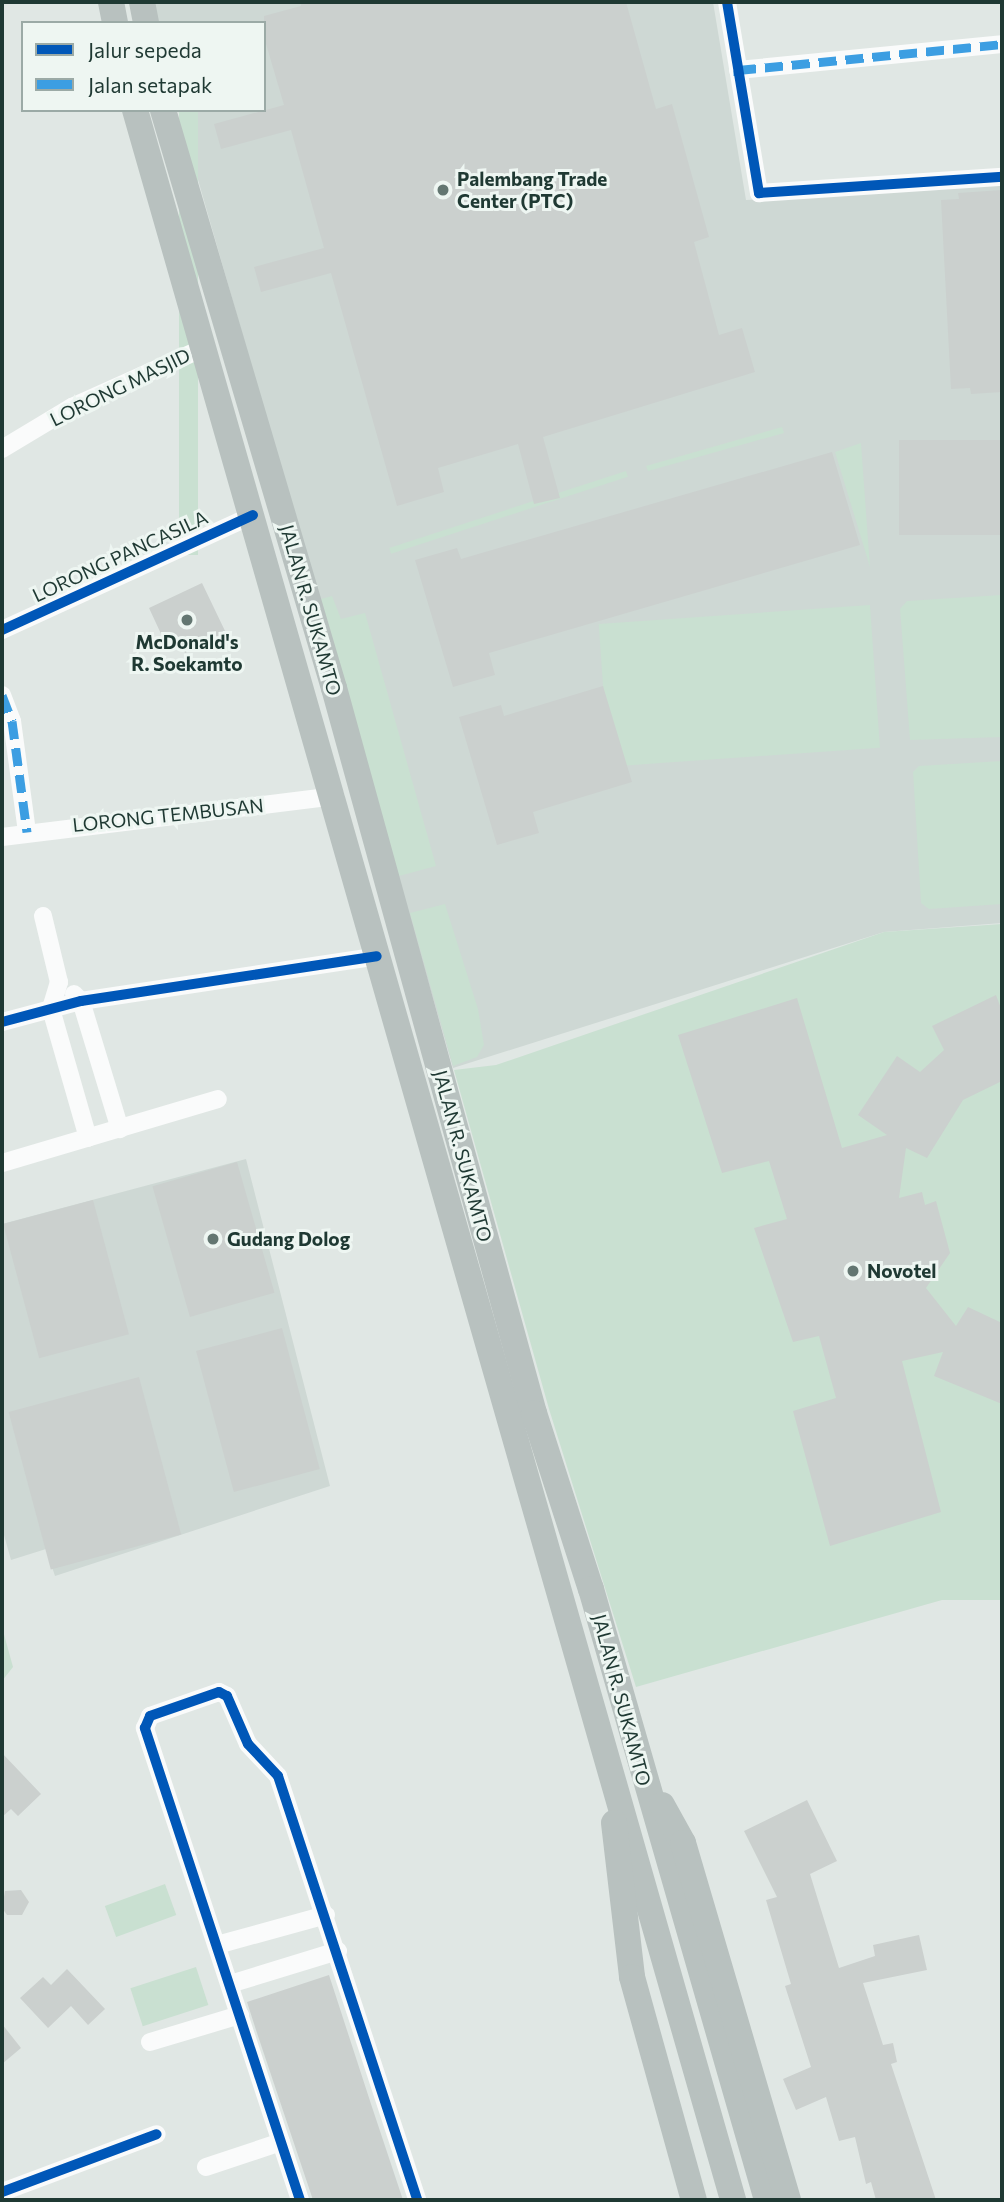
<!DOCTYPE html>
<style>
body{margin:0}
#map{position:relative;width:1004px;height:2202px;overflow:hidden;background:#e0e7e4;font-family:Commissioner,sans-serif}
div>[style]{position:absolute}
.built>*{inset:0;background:#ced8d4}
.green>*{inset:0;background:#c9e0d1;transform-origin:0 0}
.building>*{inset:0;background:#cbd0ce;transform-origin:0 0}
.minor>*{height:18px;margin:-9px;padding:0 9px;transform-origin:9px;border-radius:9px;background:#fafbfb}
.highway>*{height:26px;margin:-13px;padding:0 13px;transform-origin:13px;border-radius:13px;background:#b8c1bf}
.quiet>*{height:9px;margin-top:-4.5px;transform-origin:0;background:repeating-linear-gradient(90deg,#3c9ee2 0 18px,transparent 0 27px)}
.cycleway>*{height:10px;margin:-5px;padding:0 5px;transform-origin:5px;border-radius:5px;background:#0057b8}
.dots>*{width:19px;height:19px;translate:-50% -50%;box-sizing:border-box;border:4px solid #eef6f2;border-radius:50%}
span{translate:-50% -50%;white-space:nowrap;text-align:center;line-height:1.15;-webkit-text-stroke:6px #eef6f2;paint-order:stroke}
.poi-label{font-size:19px;color:#1f3933;font-weight:700}
.left{translate:0 -50%;text-align:left}
.street-label{font-size:19px;color:#1f3933}
.frame{position:absolute;inset:0;border:4px solid #1f3933;pointer-events:none}
.legend{position:absolute;left:21px;top:21px;width:245px;height:91px;box-sizing:border-box;background:#eef6f2;border:2px solid #9baaa6;margin:0;padding:9px 12px;list-style:none;font-size:21px;color:#1f3933}
.legend li{display:flex;align-items:center;gap:14px;height:35px}
.legend b{width:35px;border:2px solid #9baaa6}
</style>
<div id="map">
<div class="built">
<i style="clip-path:polygon(153px 2px,713px 2px,746px 200px,1002px 184px,1002px 923px,884px 932px,453px 1068px,178px 110px,264px 110px,264px 23px,157px 23px)"></i>
<i style="clip-path:polygon(246px 1159px,330px 1486px,55px 1576px,46px 1549px,11px 1560px,2px 1528px,2px 1224px)"></i>
</div>
<div class="green">
<i style="left:179px;top:110px;width:19px;height:445px"></i>
<i style="clip-path:polygon(782px 427px,784px 433px,648px 471px,646px 466px)"></i>
<i style="clip-path:polygon(861px 443px,870px 567px,835px 452px)"></i>
<i style="left:626px;top:471px;width:6px;height:249px;rotate:72deg"></i>
<i style="clip-path:polygon(1002px 595px,1002px 737px,910px 740px,900px 609px,907px 601px)"></i>
<i style="clip-path:polygon(332px 596px,341px 619px,365px 613px,436px 866px,399px 876px,321px 599px)"></i>
<i style="left:870px;top:605px;width:143px;height:272px;rotate:86deg"></i>
<i style="clip-path:polygon(1002px 761px,1002px 904px,929px 909px,921px 903px,913px 772px,919px 766px)"></i>
<i style="clip-path:polygon(445px 904px,478px 1009px,484px 1045px,477px 1057px,453px 1066px,410px 913px)"></i>
<i style="clip-path:polygon(1002px 924px,1002px 1600px,942px 1600px,636px 1687px,549px 1409px,454px 1070px,496px 1065px,884px 932px)"></i>
<i style="clip-path:polygon(2px 1627px,13px 1667px,2px 1681px)"></i>
<i style="left:165px;top:1884px;width:33px;height:64px;rotate:70deg"></i>
<i style="left:196px;top:1967px;width:40px;height:69px;rotate:72deg"></i>
</div>
<div class="building">
<i style="clip-path:polygon(301px 2px,626px 2px,656px 109px,672px 104px,709px 237px,694px 242px,719px 335px,742px 328px,755px 372px,543px 437px,560px 498px,534px 504px,518px 444px,438px 468px,444px 492px,397px 506px,331px 273px,261px 292px,254px 267px,324px 248px,291px 130px,221px 149px,214px 124px,284px 105px,264px 37px,264px 16px,301px 6px)"></i>
<i style="clip-path:polygon(1002px 190px,1002px 392px,971px 394px,970px 388px,951px 389px,941px 200px,959px 199px,958px 193px)"></i>
<i style="left:1002px;top:440px;width:95px;height:103px;rotate:90deg"></i>
<i style="clip-path:polygon(832px 452px,860px 545px,489px 653px,495px 675px,453px 687px,415px 560px,457px 548px,461px 559px)"></i>
<i style="clip-path:polygon(202px 583px,226px 633px,185px 653px,181px 645px,169px 651px,149px 608px)"></i>
<i style="clip-path:polygon(603px 686px,632px 782px,533px 812px,539px 833px,497px 845px,459px 717px,501px 705px,504px 716px)"></i>
<i style="clip-path:polygon(996px 995px,1002px 1011px,1002px 1081px,963px 1100px,927px 1158px,906px 1148px,899px 1198px,922px 1192px,925px 1205px,936px 1201px,950px 1253px,926px 1288px,956px 1326px,968px 1307px,1002px 1323px,1002px 1404px,934px 1376px,943px 1352px,902px 1361px,941px 1512px,830px 1546px,793px 1411px,836px 1398px,819px 1336px,793px 1342px,754px 1228px,787px 1219px,769px 1161px,722px 1173px,678px 1035px,797px 998px,842px 1148px,887px 1135px,858px 1115px,897px 1056px,920px 1072px,944px 1050px,932px 1026px)"></i>
<i style="left:237px;top:1162px;width:136px;height:88px;rotate:74deg"></i>
<i style="left:93px;top:1200px;width:139px;height:93px;rotate:75deg"></i>
<i style="left:282px;top:1328px;width:146px;height:89px;rotate:75deg"></i>
<i style="left:139px;top:1377px;width:163px;height:135px;rotate:75deg"></i>
<i style="clip-path:polygon(2px 1753px,41px 1794px,18px 1816px,11px 1809px,2px 1817px)"></i>
<i style="clip-path:polygon(807px 1800px,837px 1861px,810px 1874px,839px 1968px,875px 1956px,873px 1945px,919px 1935px,927px 1970px,863px 1983px,883px 2045px,893px 2043px,897px 2062px,891px 2064px,936px 2200px,876px 2200px,871px 2182px,866px 2184px,855px 2137px,839px 2141px,826px 2097px,796px 2110px,783px 2079px,811px 2067px,785px 1986px,791px 1984px,766px 1900px,777px 1897px,744px 1831px)"></i>
<i style="clip-path:polygon(21px 1890px,29px 1902px,22px 1915px,7px 1915px,2px 1908px,5px 1891px)"></i>
<i style="clip-path:polygon(67px 1969px,105px 2009px,88px 2025px,71px 2006px,48px 2028px,20px 1998px,43px 1977px,51px 1985px)"></i>
<i style="clip-path:polygon(329px 1975px,371px 2104px,403px 2200px,313px 2200px,256px 2030px,247px 2002px)"></i>
<i style="clip-path:polygon(2px 2024px,21px 2048px,2px 2064px)"></i>
</div>
<div class="minor">
<i style="left:727px;top:2px;width:194px;rotate:80.5deg"></i>
<i style="left:759px;top:193px;width:244px;rotate:-3.8deg"></i>
<i style="left:738px;top:70px;width:265px;rotate:-5.6deg"></i>
<i style="left:2px;top:449px;width:82px;rotate:-31deg"></i>
<i style="left:72px;top:407px;width:144px;rotate:-24.2deg"></i>
<i style="left:2px;top:630px;width:276px;rotate:-24.6deg"></i>
<i style="left:2px;top:695px;width:28px;rotate:69deg"></i>
<i style="left:12px;top:721px;width:112px;rotate:82.3deg"></i>
<i style="left:2px;top:837px;width:336px;rotate:-7deg"></i>
<i style="left:43px;top:916px;width:68px;rotate:76.4deg"></i>
<i style="left:59px;top:982px;width:28px;rotate:107deg"></i>
<i style="left:51px;top:1009px;width:134px;rotate:74deg"></i>
<i style="left:74px;top:994px;width:10px;rotate:45deg"></i>
<i style="left:81px;top:1001px;width:134px;rotate:73.1deg"></i>
<i style="left:2px;top:1022px;width:82px;rotate:-14.9deg"></i>
<i style="left:81px;top:1001px;width:299px;rotate:-8.6deg"></i>
<i style="left:2px;top:1163px;width:225px;rotate:-16.5deg"></i>
<i style="left:217px;top:1945px;width:113px;rotate:-15.4deg"></i>
<i style="left:230px;top:1984px;width:113px;rotate:-17deg"></i>
<i style="left:150px;top:2042px;width:94px;rotate:-16.7deg"></i>
<i style="left:206px;top:2167px;width:79px;rotate:-18.4deg"></i>
<i style="left:2px;top:2192px;width:165px;rotate:-20.5deg"></i>
<i style="left:300px;top:2200px;width:497px;rotate:-108.2deg"></i>
<i style="left:145px;top:1728px;width:13px;rotate:-67deg"></i>
<i style="left:150px;top:1716px;width:73px;rotate:-19.2deg"></i>
<i style="left:219px;top:1692px;width:9px;rotate:27deg"></i>
<i style="left:227px;top:1696px;width:52px;rotate:66.4deg"></i>
<i style="left:248px;top:1744px;width:44px;rotate:46.8deg"></i>
<i style="left:278px;top:1776px;width:446px;rotate:71.8deg"></i>
</div>
<div class="highway">
<i style="left:111px;top:2px;width:21px;rotate:79deg"></i>
<i style="left:142px;top:2px;width:21px;rotate:79deg"></i>
<i style="left:135px;top:110px;width:2174px;rotate:74.03deg"></i>
<i style="left:163px;top:110px;width:603px;rotate:73.52deg"></i>
<i style="left:334px;top:688px;width:752px;rotate:74.58deg"></i>
<i style="left:534px;top:1413px;width:185px;rotate:72.1deg"></i>
<i style="left:591px;top:1589px;width:636px;rotate:73.93deg"></i>
<i style="left:662px;top:1805px;width:43px;rotate:61.1deg"></i>
<i style="left:683px;top:1843px;width:372px;rotate:73.6deg"></i>
<i style="left:614px;top:1823px;width:155px;rotate:83.3deg"></i>
<i style="left:632px;top:1977px;width:231px;rotate:74.5deg"></i>
</div>
<div class="quiet">
<i style="left:738px;top:76px;width:6px;rotate:-90deg"></i>
<i style="left:738px;top:70px;width:265px;rotate:-5.6deg"></i>
<i style="left:2px;top:695px;width:28px;rotate:69deg"></i>
<i style="left:12px;top:721px;width:112px;rotate:82.3deg"></i>
</div>
<div class="cycleway">
<i style="left:727px;top:2px;width:194px;rotate:80.5deg"></i>
<i style="left:759px;top:193px;width:244px;rotate:-3.8deg"></i>
<i style="left:2px;top:630px;width:276px;rotate:-24.6deg"></i>
<i style="left:2px;top:1022px;width:82px;rotate:-14.9deg"></i>
<i style="left:81px;top:1001px;width:299px;rotate:-8.6deg"></i>
<i style="left:2px;top:2192px;width:165px;rotate:-20.5deg"></i>
<i style="left:300px;top:2200px;width:497px;rotate:-108.2deg"></i>
<i style="left:145px;top:1728px;width:13px;rotate:-67deg"></i>
<i style="left:150px;top:1716px;width:73px;rotate:-19.2deg"></i>
<i style="left:219px;top:1692px;width:9px;rotate:27deg"></i>
<i style="left:227px;top:1696px;width:52px;rotate:66.4deg"></i>
<i style="left:248px;top:1744px;width:44px;rotate:46.8deg"></i>
<i style="left:278px;top:1776px;width:446px;rotate:71.8deg"></i>
</div>
<div class="dots">
<i style="left:443px;top:190px;background:#637671"></i>
<i style="left:187px;top:620px;background:#637671"></i>
<i style="left:213px;top:1239px;background:#637671"></i>
<i style="left:853px;top:1271px;background:#637671"></i>
</div>
<div class="poi-label">
<span class="left" style="left:457px;top:190px">Palembang Trade<br>Center (PTC)</span>
<span style="left:187px;top:653px">McDonald's<br>R. Soekamto</span>
<span class="left" style="left:227px;top:1239px">Gudang Dolog</span>
<span class="left" style="left:867px;top:1271px">Novotel</span>
</div>
<div class="street-label">
<span style="left:120px;top:387px;rotate:-26deg">LORONG MASJID</span>
<span style="left:120px;top:556px;rotate:-25deg">LORONG PANCASILA</span>
<span style="left:311px;top:610px;rotate:74deg">JALAN R. SUKAMTO</span>
<span style="left:168px;top:815px;rotate:-6deg">LORONG TEMBUSAN</span>
<span style="left:463px;top:1156px;rotate:75deg">JALAN R. SUKAMTO</span>
<span style="left:622px;top:1700px;rotate:75deg">JALAN R. SUKAMTO</span>
</div>
<div class="frame"></div>
<ul class="legend">
<li><b style="height:9px;background:#0057b8"></b>Jalur sepeda</li>
<li><b style="height:9px;background:#3c9ee2"></b>Jalan setapak</li>
</ul>
</div>
